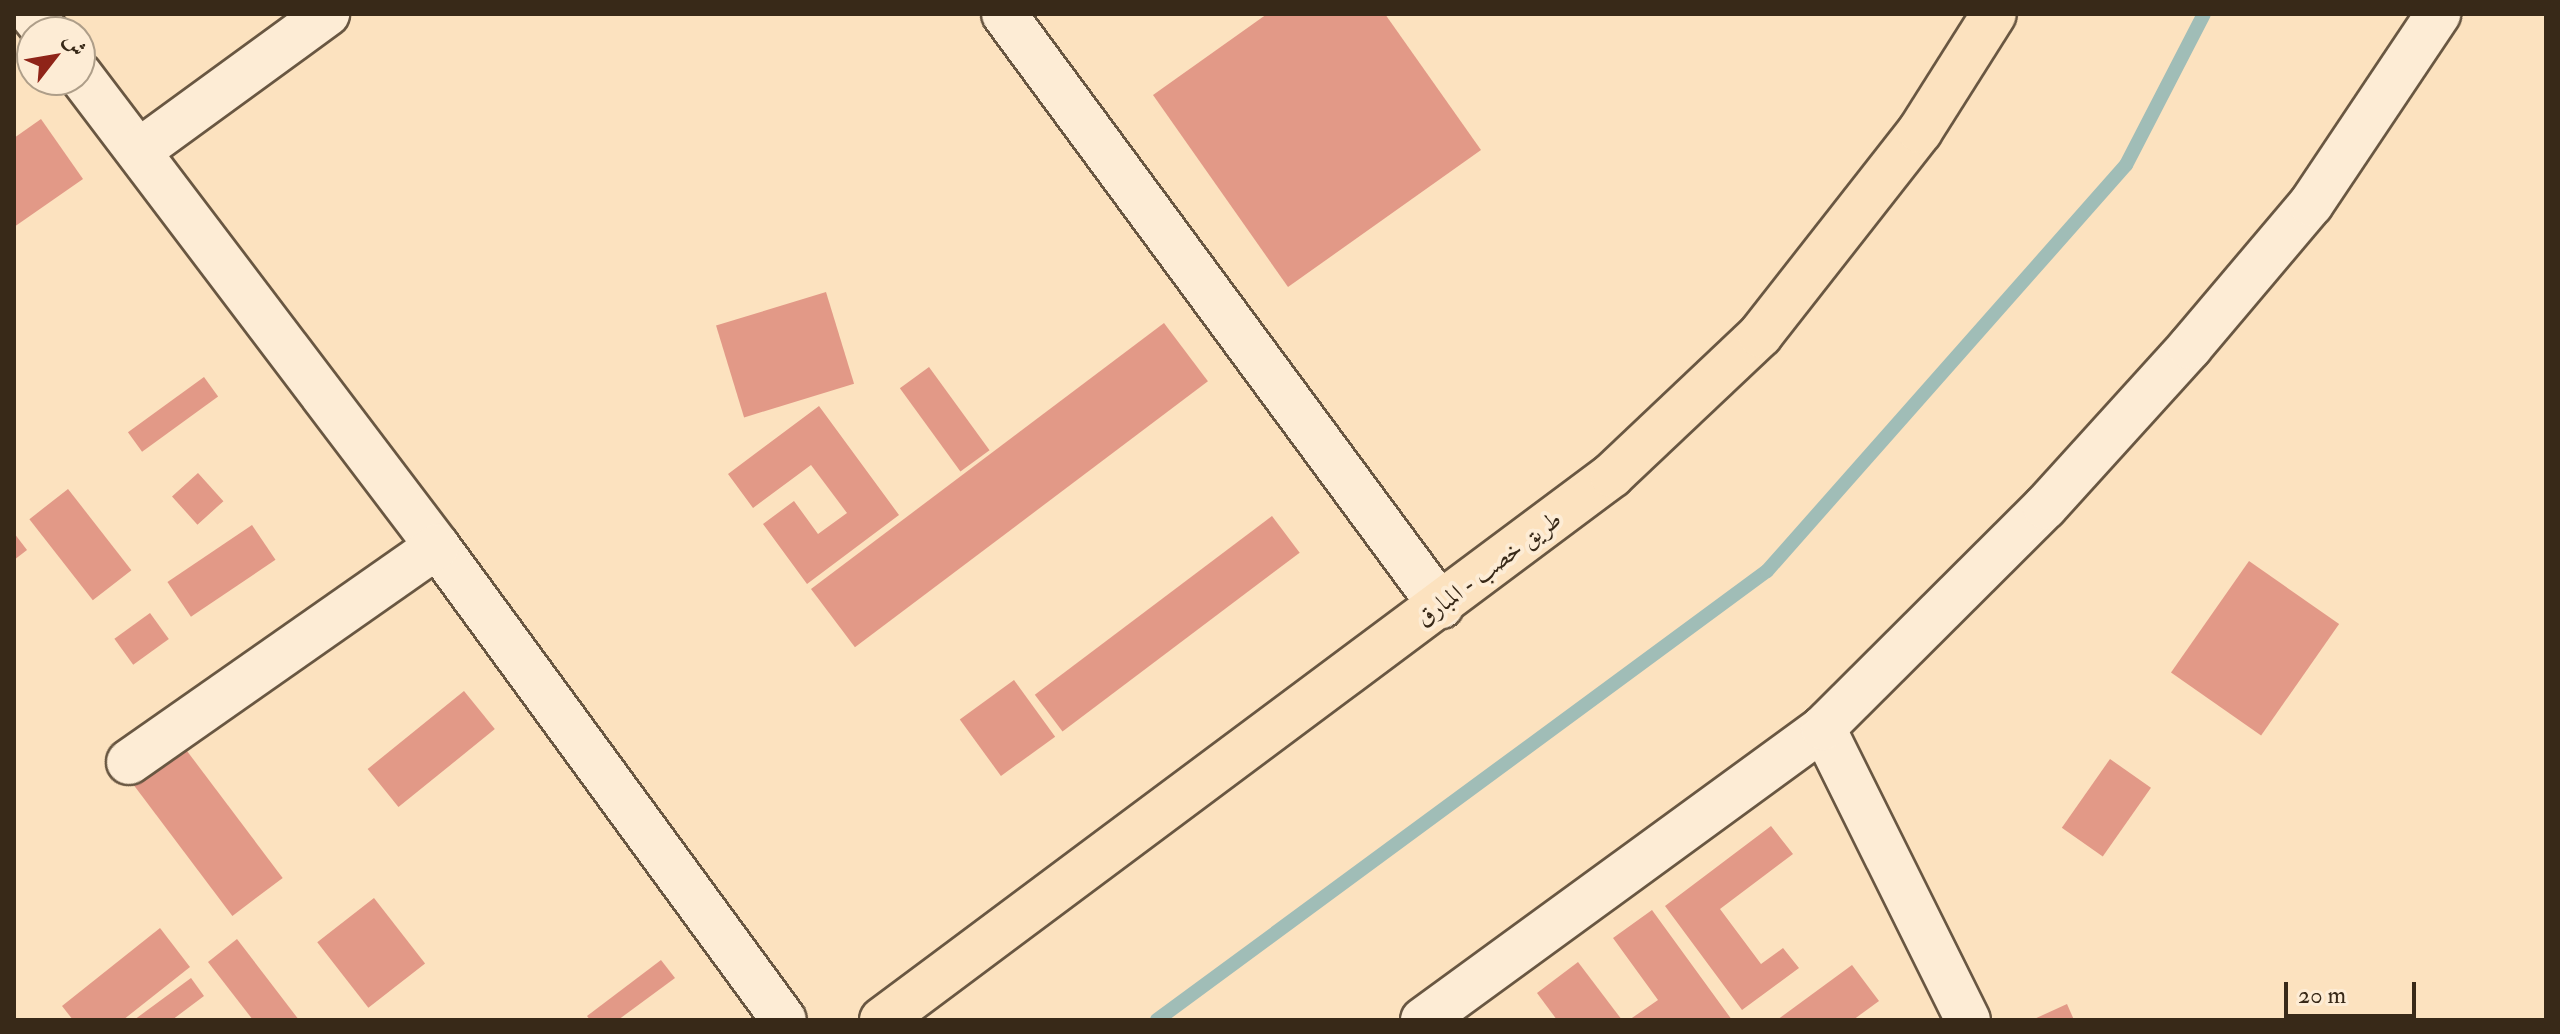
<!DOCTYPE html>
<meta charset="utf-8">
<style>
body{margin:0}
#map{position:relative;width:2560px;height:1034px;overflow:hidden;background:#fce2bf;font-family:"IM FELL Double Pica",Amiri,serif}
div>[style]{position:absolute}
.stream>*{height:14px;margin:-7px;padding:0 7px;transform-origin:7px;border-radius:7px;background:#a0bdb7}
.building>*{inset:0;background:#e29987;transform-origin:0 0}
.roads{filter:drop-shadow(2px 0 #695742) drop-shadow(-2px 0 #695742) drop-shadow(0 2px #695742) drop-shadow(0 -2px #695742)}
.minor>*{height:44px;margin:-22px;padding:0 22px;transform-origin:22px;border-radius:22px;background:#fdecd5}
.major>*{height:44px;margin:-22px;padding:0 22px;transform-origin:22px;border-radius:22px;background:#fce2bf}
span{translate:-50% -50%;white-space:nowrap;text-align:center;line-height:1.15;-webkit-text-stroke:8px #fdecd5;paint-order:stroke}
.street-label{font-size:24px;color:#382918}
.frame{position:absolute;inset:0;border:16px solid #382918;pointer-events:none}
.north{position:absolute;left:16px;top:16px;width:80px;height:80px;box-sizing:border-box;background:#fdecd5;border:2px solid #ae9e89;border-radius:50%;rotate:59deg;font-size:22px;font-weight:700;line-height:32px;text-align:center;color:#382918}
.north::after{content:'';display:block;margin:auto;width:28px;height:36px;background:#8f2418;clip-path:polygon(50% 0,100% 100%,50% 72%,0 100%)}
.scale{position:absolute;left:2284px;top:982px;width:132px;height:36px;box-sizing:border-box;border:4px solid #382918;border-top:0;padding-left:10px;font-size:24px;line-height:28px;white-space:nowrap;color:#382918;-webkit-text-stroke:6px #fdecd5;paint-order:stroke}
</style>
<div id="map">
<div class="stream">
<i style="left:1157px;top:1020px;width:757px;rotate:-36.36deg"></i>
<i style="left:1767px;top:571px;width:542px;rotate:-48.52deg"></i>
<i style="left:2126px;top:165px;width:170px;rotate:-62.7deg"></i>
</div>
<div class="building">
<i style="clip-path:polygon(1267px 14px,1385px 14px,1481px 150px,1288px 287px,1153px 95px)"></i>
<i style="clip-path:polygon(41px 119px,83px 179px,14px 227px,14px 138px)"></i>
<i style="left:826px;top:292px;width:96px;height:115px;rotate:73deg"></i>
<i style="left:1164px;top:323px;width:73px;height:442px;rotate:53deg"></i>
<i style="left:929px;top:367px;width:103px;height:36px;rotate:54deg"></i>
<i style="left:204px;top:377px;width:24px;height:94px;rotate:54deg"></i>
<i style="clip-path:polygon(819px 406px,899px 515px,807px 584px,763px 524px,794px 501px,818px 534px,847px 513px,811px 465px,753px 508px,728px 474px)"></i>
<i style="left:198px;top:473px;width:38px;height:35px;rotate:48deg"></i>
<i style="left:68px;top:489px;width:103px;height:49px;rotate:52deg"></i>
<i style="left:1272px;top:516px;width:46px;height:297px;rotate:53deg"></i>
<i style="left:252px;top:525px;width:42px;height:102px;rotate:56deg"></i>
<i style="clip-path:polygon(14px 533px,27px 550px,14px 560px)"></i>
<i style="left:2249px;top:561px;width:110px;height:136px;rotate:35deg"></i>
<i style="left:150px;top:613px;width:32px;height:44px;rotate:54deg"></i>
<i style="left:1014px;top:680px;width:70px;height:67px;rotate:54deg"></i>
<i style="left:464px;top:691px;width:49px;height:124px;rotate:51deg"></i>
<i style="left:184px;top:747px;width:164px;height:63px;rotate:53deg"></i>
<i style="left:2110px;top:759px;width:50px;height:84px;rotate:35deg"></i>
<i style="clip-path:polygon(1771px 826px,1793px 854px,1720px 909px,1761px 964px,1783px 948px,1799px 968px,1742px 1010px,1665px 906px)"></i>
<i style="left:374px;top:898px;width:83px;height:72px;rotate:52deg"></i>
<i style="clip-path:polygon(1652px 910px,1732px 1020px,1629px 1020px,1658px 1000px,1613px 938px)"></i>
<i style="clip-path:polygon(160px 928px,190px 967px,123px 1020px,73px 1020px,62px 1006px)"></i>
<i style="clip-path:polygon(237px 939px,299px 1020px,253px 1020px,208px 962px)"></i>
<i style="clip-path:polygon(661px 960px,675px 978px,618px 1020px,590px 1020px,587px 1016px)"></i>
<i style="clip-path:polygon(1578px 962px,1622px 1020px,1557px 1020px,1537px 993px)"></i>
<i style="clip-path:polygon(1852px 965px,1879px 1001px,1853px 1020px,1777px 1020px)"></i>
<i style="clip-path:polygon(191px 978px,204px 996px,172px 1020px,134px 1020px)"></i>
<i style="clip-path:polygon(2067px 1004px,2074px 1020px,2032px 1020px)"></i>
</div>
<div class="roads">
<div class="minor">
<i style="left:32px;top:14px;width:23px;rotate:52deg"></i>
<i style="left:1004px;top:14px;width:736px;rotate:53.57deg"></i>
<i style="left:80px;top:75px;width:591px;rotate:52.84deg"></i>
<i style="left:437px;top:546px;width:587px;rotate:53.79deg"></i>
<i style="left:139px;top:151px;width:233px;rotate:-36.1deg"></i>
<i style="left:1823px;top:728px;width:326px;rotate:63.6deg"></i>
<i style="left:129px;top:762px;width:376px;rotate:-35deg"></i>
<i style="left:1423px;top:1020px;width:495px;rotate:-36.1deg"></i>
<i style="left:1823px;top:728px;width:313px;rotate:-44.9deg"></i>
<i style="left:2045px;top:507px;width:216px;rotate:-47.8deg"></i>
<i style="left:2190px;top:347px;width:187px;rotate:-49.8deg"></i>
<i style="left:2311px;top:204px;width:229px;rotate:-56.2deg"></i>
</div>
<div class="major">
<i style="left:882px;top:1020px;width:911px;rotate:-36.74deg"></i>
<i style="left:1612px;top:475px;width:204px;rotate:-43.4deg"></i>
<i style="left:1760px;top:335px;width:259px;rotate:-51.9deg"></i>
<i style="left:1920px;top:131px;width:138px;rotate:-57.7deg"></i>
</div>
</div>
<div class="street-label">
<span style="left:1489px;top:569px;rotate:-37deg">طريق خصب - المبارق</span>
</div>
<div class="frame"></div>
<div class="north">ش</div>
<div class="scale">20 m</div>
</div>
